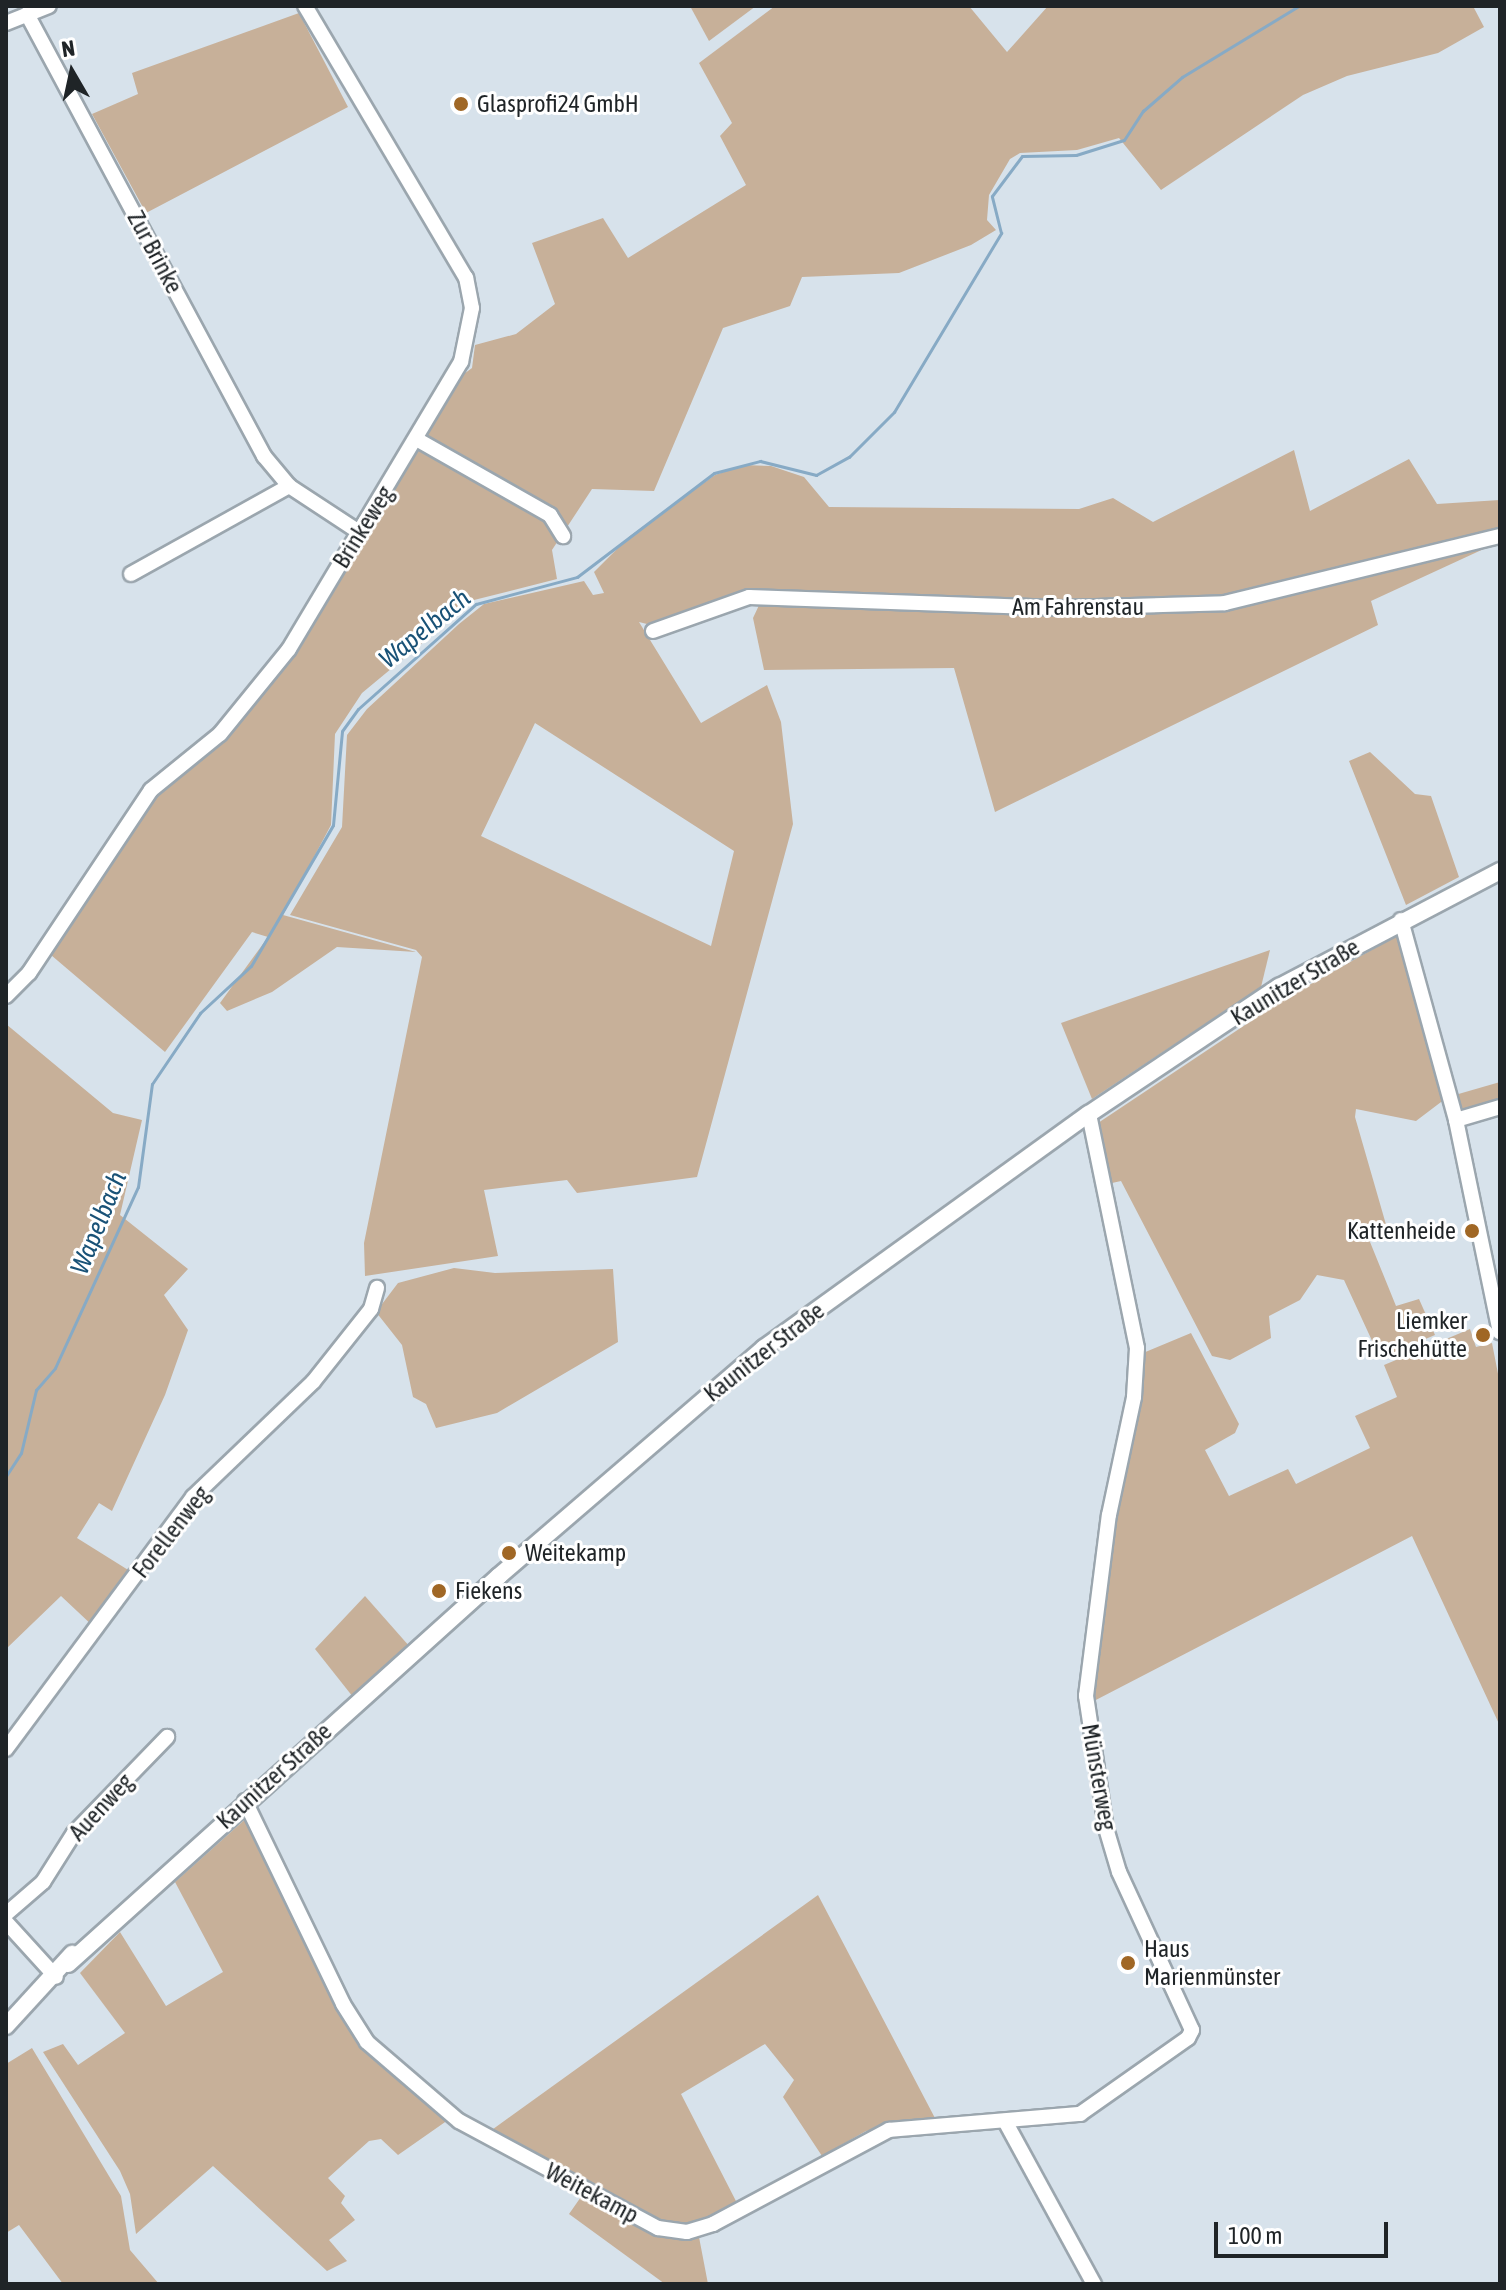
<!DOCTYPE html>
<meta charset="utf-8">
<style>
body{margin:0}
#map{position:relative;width:1506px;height:2290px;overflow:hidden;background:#d7e2eb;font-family:"Asap Condensed",sans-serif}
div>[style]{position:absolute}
.green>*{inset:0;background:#c7b099}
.stream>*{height:3px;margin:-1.5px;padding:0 1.5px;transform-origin:1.5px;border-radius:1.5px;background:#87aac5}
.roads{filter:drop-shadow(2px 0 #9ba6ae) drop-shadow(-2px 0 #9ba6ae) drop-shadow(0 2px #9ba6ae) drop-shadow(0 -2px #9ba6ae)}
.minor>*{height:14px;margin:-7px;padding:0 7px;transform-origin:7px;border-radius:7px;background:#fff}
.tertiary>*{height:16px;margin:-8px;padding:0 8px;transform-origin:8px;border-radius:8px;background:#fff}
.dots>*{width:22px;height:22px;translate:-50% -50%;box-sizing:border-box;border:4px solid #fff;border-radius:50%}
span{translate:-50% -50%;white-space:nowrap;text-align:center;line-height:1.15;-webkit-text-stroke:6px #fff;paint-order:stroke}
.poi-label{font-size:24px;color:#1f2427}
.left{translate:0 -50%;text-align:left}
.right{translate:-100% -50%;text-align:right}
.street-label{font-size:24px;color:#1f2427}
.water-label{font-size:26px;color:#195277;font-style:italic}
.frame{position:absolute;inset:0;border:8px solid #1f2427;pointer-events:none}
.north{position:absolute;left:32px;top:32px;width:80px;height:80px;-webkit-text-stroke:6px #fff;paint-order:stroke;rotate:351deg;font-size:22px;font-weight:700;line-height:32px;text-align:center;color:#1f2427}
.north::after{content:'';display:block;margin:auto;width:28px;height:36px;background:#1f2427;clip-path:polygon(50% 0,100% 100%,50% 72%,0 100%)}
.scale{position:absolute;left:1214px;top:2222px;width:174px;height:36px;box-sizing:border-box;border:4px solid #1f2427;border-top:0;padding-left:10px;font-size:24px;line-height:28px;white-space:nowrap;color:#1f2427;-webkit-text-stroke:6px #fff;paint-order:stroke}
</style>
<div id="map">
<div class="green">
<i style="clip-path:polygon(690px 6px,756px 6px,709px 41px)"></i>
<i style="clip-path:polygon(775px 6px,969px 6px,1007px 52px,1048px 6px,1478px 6px,1474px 8px,1484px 27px,1438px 53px,1347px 76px,1303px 95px,1161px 190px,1119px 138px,1077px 150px,1020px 153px,1010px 159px,989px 195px,987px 220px,996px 230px,971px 245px,899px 273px,802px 277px,790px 306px,723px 328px,654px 491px,592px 489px,552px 550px,557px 579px,474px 600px,362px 693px,335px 734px,331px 825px,283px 915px,416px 952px,337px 947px,272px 992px,227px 1011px,220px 1003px,268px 937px,252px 932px,165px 1052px,51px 955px,142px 808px,233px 732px,291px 659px,457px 379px,472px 368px,475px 345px,516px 334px,555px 304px,532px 243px,603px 218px,628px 258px,746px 185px,720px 136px,732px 123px,699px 63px)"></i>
<i style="clip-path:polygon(299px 13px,348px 107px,146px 213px,92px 114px,138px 94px,132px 73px)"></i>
<i style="clip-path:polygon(evenodd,1294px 450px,1310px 511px,1409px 459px,1437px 504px,1500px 500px,1500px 531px,1489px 535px,1488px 547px,1371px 601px,1378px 625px,995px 812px,954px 668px,764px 670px,753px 618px,761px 601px,651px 625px,639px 622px,701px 723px,767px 685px,781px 722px,793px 824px,697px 1177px,577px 1193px,567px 1180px,484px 1190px,498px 1256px,365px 1276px,364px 1243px,422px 957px,416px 950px,290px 915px,342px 827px,347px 735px,367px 709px,459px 624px,484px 604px,584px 581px,593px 595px,604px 593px,594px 572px,630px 536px,715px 475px,744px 465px,771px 466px,804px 477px,829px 507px,1079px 509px,1113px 498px,1153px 522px,1294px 450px,535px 723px,734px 851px,711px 946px,481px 836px,535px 723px)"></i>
<i style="clip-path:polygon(1370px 752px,1415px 794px,1431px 796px,1459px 877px,1406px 905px,1349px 761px)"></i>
<i style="clip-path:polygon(1400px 934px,1445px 1099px,1416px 1121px,1356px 1109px,1355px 1117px,1387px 1228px,1368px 1237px,1396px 1306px,1419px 1299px,1435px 1335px,1380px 1358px,1344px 1280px,1317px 1275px,1300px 1300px,1269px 1316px,1271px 1338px,1230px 1360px,1212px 1356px,1121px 1181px,1103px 1185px,1098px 1123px,1284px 999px)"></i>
<i style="clip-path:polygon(1270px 950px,1261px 987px,1092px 1099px,1061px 1023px)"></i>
<i style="clip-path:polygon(6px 1024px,113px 1113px,142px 1120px,120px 1215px,188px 1269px,164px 1295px,188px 1330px,165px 1395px,112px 1511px,99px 1503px,77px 1538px,133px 1573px,94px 1627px,61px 1596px,6px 1649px)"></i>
<i style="clip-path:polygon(1500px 1082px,1500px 1102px,1460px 1114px,1455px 1095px)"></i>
<i style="clip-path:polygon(454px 1268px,495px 1273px,613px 1269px,618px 1342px,497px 1413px,436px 1428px,426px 1404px,413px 1397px,402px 1345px,376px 1312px,398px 1283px)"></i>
<i style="clip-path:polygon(1470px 1329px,1476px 1347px,1492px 1343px,1500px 1384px,1500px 1726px,1412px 1536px,1092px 1702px,1113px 1516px,1143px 1353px,1191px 1333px,1239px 1424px,1235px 1433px,1205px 1450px,1229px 1496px,1288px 1469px,1296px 1484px,1370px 1448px,1355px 1416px,1397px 1397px,1384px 1365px)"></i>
<i style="clip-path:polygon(365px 1596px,410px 1647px,353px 1697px,315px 1649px)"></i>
<i style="clip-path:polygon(250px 1815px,339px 2005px,448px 2120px,398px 2155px,381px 2139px,369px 2141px,328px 2178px,345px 2196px,341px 2203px,355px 2220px,329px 2240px,347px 2261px,327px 2271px,213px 2166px,136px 2234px,130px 2194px,120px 2171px,43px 2052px,63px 2044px,78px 2065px,125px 2033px,80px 1973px,120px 1932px,166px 2006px,223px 1972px,175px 1882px)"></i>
<i style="clip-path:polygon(818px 1895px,936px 2120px,866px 2131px,822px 2156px,783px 2097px,794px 2080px,765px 2044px,681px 2094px,738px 2205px,687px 2225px,659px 2221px,489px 2132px)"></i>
<i style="clip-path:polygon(32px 2048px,121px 2196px,130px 2250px,159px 2284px,63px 2284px,19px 2225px,6px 2233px,6px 2064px)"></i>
<i style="clip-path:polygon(583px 2194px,688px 2238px,699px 2237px,708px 2284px,665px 2284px,569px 2214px)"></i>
</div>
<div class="stream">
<i style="left:1345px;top:6px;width:62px"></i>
<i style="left:6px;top:1476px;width:27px;rotate:-57deg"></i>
<i style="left:21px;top:1453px;width:65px;rotate:-76.6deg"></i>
<i style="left:36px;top:1390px;width:29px;rotate:-49deg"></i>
<i style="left:55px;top:1368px;width:199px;rotate:-65.4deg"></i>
<i style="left:138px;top:1187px;width:104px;rotate:-82.3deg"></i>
<i style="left:152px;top:1084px;width:86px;rotate:-55.9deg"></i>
<i style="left:200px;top:1013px;width:69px;rotate:-42.7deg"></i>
<i style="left:251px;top:966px;width:163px;rotate:-59.8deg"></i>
<i style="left:333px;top:825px;width:94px;rotate:-84.5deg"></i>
<i style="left:342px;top:731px;width:27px;rotate:-54deg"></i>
<i style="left:358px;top:709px;width:158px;rotate:-41.7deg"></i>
<i style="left:476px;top:604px;width:105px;rotate:-15deg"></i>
<i style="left:577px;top:577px;width:172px;rotate:-37.2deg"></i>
<i style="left:714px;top:473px;width:48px;rotate:-14.6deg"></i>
<i style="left:760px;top:461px;width:58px;rotate:14deg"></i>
<i style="left:816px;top:475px;width:38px;rotate:-29deg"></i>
<i style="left:849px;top:457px;width:64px;rotate:-45deg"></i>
<i style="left:894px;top:412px;width:209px;rotate:-59.1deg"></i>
<i style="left:1001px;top:233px;width:38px;rotate:-104deg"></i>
<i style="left:992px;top:196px;width:50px;rotate:-53.1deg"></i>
<i style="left:1022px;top:156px;width:54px;rotate:-1.1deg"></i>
<i style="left:1076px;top:155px;width:50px;rotate:-17.4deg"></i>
<i style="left:1124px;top:140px;width:35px;rotate:-57deg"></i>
<i style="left:1143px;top:111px;width:52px;rotate:-41.1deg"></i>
<i style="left:1182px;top:77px;width:137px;rotate:-31.3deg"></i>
</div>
<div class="roads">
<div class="minor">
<i style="left:27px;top:14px;width:502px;rotate:61.8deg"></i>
<i style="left:264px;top:456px;width:39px;rotate:50deg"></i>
<i style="left:289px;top:486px;width:84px;rotate:33.3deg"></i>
<i style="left:6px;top:23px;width:46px;rotate:-21.6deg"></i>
<i style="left:418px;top:440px;width:152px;rotate:29.6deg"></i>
<i style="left:550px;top:515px;width:25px;rotate:58deg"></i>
<i style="left:131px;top:574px;width:181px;rotate:-29.1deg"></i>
<i style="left:653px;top:631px;width:102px;rotate:-19.5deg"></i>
<i style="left:749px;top:597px;width:312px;rotate:2deg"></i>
<i style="left:1061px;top:608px;width:164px;rotate:-1.7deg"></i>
<i style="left:1225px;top:603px;width:283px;rotate:-13.7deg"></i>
<i style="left:1401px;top:920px;width:207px;rotate:74.6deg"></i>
<i style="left:1456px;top:1120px;width:217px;rotate:78.3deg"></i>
<i style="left:6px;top:996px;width:33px;rotate:-45deg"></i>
<i style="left:29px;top:973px;width:220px;rotate:-56.3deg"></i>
<i style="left:151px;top:790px;width:89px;rotate:-39.1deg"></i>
<i style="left:220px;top:734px;width:109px;rotate:-50.9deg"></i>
<i style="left:289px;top:649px;width:335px;rotate:-59.1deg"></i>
<i style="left:461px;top:362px;width:55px;rotate:-78.5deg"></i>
<i style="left:472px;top:308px;width:31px;rotate:-101deg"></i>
<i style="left:466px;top:278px;width:316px;rotate:-120.6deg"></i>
<i style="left:1456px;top:1120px;width:46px;rotate:-16.5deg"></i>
<i style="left:6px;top:1749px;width:314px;rotate:-53.4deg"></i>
<i style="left:193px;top:1497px;width:166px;rotate:-43.8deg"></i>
<i style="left:313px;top:1382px;width:93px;rotate:-51.5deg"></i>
<i style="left:371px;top:1309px;width:22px;rotate:-74deg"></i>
<i style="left:245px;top:1801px;width:225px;rotate:64.2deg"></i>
<i style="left:343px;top:2004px;width:45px;rotate:57.7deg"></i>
<i style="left:367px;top:2042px;width:121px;rotate:40.7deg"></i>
<i style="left:459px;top:2121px;width:226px;rotate:28.3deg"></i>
<i style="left:658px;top:2228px;width:29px;rotate:8deg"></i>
<i style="left:687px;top:2232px;width:27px;rotate:-17deg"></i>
<i style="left:713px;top:2224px;width:200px;rotate:-28.1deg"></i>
<i style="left:889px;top:2130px;width:192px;rotate:-4.8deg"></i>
<i style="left:1080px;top:2114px;width:132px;rotate:-35.1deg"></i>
<i style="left:1188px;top:2038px;width:9px;rotate:-63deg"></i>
<i style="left:1192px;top:2030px;width:174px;rotate:-114.8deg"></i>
<i style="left:1119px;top:1872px;width:46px;rotate:-106.5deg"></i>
<i style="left:1106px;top:1828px;width:134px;rotate:-98.6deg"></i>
<i style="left:1086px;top:1696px;width:182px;rotate:-82.8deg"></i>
<i style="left:1109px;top:1515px;width:121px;rotate:-78deg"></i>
<i style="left:1134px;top:1397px;width:49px;rotate:-86.5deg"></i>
<i style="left:1137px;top:1348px;width:239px;rotate:-101.6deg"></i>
<i style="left:6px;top:1914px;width:49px;rotate:-40.9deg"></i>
<i style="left:43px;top:1882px;width:58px;rotate:-57.7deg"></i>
<i style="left:74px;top:1833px;width:134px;rotate:-45.9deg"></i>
<i style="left:6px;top:1922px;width:74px;rotate:47.7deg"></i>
<i style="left:1005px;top:2121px;width:186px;rotate:61.4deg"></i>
</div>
<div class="tertiary">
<i style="left:68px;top:1964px;width:580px;rotate:-41.99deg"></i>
<i style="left:499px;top:1576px;width:350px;rotate:-40.7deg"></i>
<i style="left:764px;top:1348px;width:400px;rotate:-35.8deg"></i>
<i style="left:1089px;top:1114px;width:229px;rotate:-33.8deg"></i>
<i style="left:1279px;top:987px;width:250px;rotate:-27.7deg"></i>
<i style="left:6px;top:2026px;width:98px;rotate:-47.5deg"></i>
</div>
</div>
<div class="dots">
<i style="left:461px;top:104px;background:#a06725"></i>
<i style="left:1472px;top:1231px;background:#a06725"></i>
<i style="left:1483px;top:1335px;background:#a06725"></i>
<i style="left:509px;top:1553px;background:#a06725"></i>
<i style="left:439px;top:1591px;background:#a06725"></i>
<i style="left:1128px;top:1963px;background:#a06725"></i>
</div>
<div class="poi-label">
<span class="left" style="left:477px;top:104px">Glasprofi24 GmbH</span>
<span class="right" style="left:1456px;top:1231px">Kattenheide</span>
<span class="right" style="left:1467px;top:1335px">Liemker<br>Frischehütte</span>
<span class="left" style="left:525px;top:1553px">Weitekamp</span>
<span class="left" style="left:455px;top:1591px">Fiekens</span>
<span class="left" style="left:1144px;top:1963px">Haus<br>Marienmünster</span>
</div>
<div class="street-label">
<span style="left:155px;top:252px;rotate:62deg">Zur Brinke</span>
<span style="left:363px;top:527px;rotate:-58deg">Brinkeweg</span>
<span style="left:1078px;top:607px">Am Fahrenstau</span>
<span style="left:1295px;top:982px;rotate:-31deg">Kaunitzer Straße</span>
<span style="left:764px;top:1352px;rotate:-38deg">Kaunitzer Straße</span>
<span style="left:171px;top:1532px;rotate:-52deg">Forellenweg</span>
<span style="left:274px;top:1776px;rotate:-42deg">Kaunitzer Straße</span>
<span style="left:1099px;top:1777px;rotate:80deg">Münsterweg</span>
<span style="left:101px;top:1807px;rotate:-47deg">Auenweg</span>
<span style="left:592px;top:2193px;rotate:28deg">Weitekamp</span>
</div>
<div class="water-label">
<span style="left:425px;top:629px;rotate:-39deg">Wapelbach</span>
<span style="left:99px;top:1223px;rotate:-68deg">Wapelbach</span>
</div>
<div class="frame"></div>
<div class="north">N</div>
<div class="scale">100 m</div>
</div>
